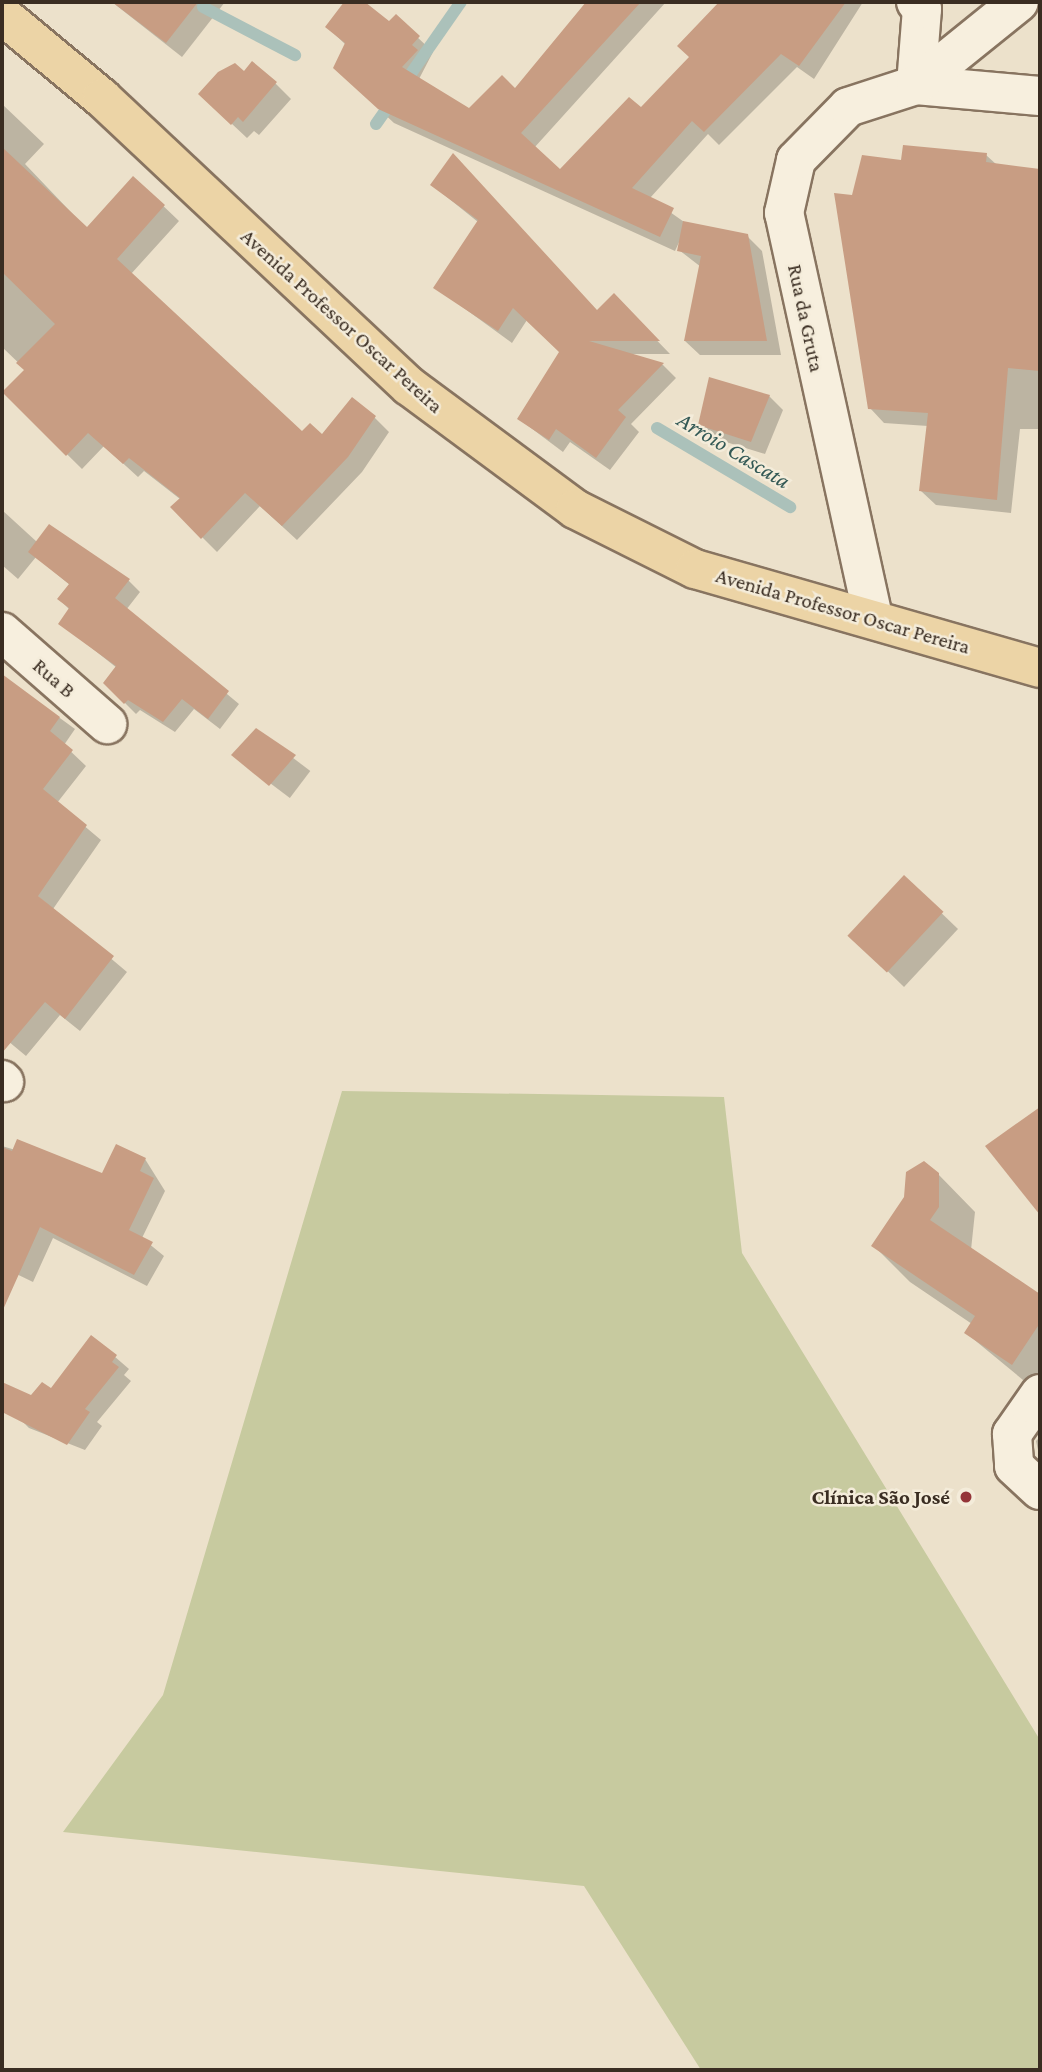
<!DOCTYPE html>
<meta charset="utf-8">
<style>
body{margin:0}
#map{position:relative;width:1042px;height:2072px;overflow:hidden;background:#ece1cb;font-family:"Crimson Pro",serif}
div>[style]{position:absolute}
.green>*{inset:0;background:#c7ca9f}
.shadow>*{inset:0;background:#0003;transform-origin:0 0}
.stream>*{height:12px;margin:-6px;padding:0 6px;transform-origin:6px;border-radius:6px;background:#abc1ba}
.building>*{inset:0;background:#c89d83;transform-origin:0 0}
.roads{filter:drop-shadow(2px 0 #887460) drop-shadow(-2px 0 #887460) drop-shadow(0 2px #887460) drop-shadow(0 -2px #887460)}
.minor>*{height:38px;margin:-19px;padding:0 19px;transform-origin:19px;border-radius:19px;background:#f7efde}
.major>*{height:38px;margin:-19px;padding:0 19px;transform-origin:19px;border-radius:19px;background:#ecd4a6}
.dots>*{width:19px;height:19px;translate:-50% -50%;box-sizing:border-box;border:4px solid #f4ecda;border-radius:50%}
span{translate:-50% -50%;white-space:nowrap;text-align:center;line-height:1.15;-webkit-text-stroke:5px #f4ecda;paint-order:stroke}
.street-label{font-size:21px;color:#3a2d22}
.poi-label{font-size:21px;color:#3a2d22;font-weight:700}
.right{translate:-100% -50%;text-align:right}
.water-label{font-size:23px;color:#335955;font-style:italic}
.frame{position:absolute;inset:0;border:4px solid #3a2d22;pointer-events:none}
</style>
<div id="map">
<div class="green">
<i style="clip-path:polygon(342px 1091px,724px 1097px,742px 1253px,1040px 1740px,1040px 2070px,701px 2070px,584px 1886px,63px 1832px,163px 1695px)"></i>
</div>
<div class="shadow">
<i style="clip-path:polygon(112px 2px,225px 2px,182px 57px)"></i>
<i style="clip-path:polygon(346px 2px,362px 2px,389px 23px,396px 17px,433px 52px,419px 79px,469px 110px,516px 91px,590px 2px,666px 2px,534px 148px,560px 172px,769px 23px,782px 2px,863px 2px,814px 79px,797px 67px,719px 145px,708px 134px,650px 198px,687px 224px,747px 236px,762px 251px,781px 355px,700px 355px,685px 341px,701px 267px,679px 250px,680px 240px,675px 251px,394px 123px,350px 82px,346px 45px,327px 27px)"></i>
<i style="clip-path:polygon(244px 73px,275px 83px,291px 99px,259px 135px,254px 131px,247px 138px,216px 109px)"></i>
<i style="clip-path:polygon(2px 104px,44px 144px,25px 164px,88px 230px,134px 178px,179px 221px,131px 274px,302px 434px,322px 436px,374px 417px,389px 432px,362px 472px,297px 540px,260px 506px,217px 552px,172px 507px,180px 499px,144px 471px,138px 477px,104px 446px,82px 469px,4px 392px,26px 370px,2px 347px)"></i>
<i style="clip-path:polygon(986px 155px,997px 165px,1040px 171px,1040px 429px,1020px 429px,1011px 513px,936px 505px,921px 491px,928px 426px,884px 423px,870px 408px,854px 197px,903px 162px)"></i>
<i style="clip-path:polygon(453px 156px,597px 312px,614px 296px,670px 354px,630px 354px,663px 365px,676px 378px,631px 424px,639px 432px,610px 470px,570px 442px,563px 452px,519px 419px,561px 352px,527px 320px,512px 343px,435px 287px,478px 222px,432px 185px)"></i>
<i style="clip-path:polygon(769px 396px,783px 410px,765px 454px,713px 438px,700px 425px)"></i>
<i style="clip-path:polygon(2px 510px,37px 542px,128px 580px,140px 592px,126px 610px,239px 704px,220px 729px,194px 709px,175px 732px,140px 710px,136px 714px,105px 683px,117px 668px,60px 623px,70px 610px,59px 599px,70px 585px,36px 557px,18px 579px,2px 565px)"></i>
<i style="clip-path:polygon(2px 676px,75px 729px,64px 745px,86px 766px,57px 803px,101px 840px,53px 909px,2px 866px)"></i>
<i style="left:256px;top:730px;width:68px;height:34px;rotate:37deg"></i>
<i style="clip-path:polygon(905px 878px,958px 929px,904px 987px,871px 955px)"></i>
<i style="clip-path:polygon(2px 909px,44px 934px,58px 914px,127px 972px,80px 1031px,60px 1015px,26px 1056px,2px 1036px)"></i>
<i style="clip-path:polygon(1040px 1110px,1040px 1213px,988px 1147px)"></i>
<i style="clip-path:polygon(2px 1146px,103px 1176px,145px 1159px,165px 1191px,142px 1238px,164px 1256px,147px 1286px,53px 1238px,33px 1282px,2px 1267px)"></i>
<i style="clip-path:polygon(938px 1174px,975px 1212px,971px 1250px,1040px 1296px,1040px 1394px,966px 1333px,972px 1324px,910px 1282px,873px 1245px)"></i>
<i style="clip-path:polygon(92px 1337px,129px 1369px,124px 1375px,131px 1381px,97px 1422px,102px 1426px,85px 1450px,29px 1428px,16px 1415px,52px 1391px)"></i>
<i style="clip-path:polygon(1040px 1437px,1040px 1459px,1036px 1441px)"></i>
</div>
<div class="stream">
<i style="left:203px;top:7px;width:104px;rotate:27.6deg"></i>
<i style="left:403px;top:85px;width:101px;rotate:-55.1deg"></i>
<i style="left:376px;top:124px;width:29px;rotate:-55deg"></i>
<i style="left:657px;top:428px;width:155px;rotate:30.7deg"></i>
</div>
<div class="building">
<i style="clip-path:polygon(112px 2px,198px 2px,166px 43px)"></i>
<i style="clip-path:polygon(344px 2px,365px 2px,389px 21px,396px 14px,420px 36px,412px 45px,418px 50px,402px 67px,469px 108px,502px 75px,515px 88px,586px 2px,641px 2px,521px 133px,560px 169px,629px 97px,641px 107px,689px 57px,677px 46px,719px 2px,846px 2px,799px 66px,781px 54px,704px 132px,692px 121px,632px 188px,674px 208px,660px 237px,378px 109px,333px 68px,345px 43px,325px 27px)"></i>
<i style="clip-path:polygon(252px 61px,277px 82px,243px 122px,238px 117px,231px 125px,198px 94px,218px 72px,235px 63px,244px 71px)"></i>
<i style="clip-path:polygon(903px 145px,987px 153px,986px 162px,1040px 169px,1040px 371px,1008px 368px,997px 500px,919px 491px,928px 413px,868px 409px,834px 193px,852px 195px,862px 155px,901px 160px)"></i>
<i style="clip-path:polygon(2px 147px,87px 227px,133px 176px,165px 205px,117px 259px,302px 431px,310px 423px,322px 434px,352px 397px,376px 416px,348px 457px,282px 526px,245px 493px,201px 539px,170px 507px,180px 498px,129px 458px,123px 464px,88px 433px,66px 456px,2px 392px,24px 370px,16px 363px,55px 324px,2px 272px)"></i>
<i style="clip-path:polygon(453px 153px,597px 310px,614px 293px,660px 341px,589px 341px,664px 363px,618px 410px,626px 417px,596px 458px,556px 429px,549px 440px,517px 419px,559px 352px,513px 308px,498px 331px,433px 288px,478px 220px,430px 185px)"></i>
<i style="clip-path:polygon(683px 221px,748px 234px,767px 341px,684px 341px,701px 256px,677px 251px)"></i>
<i style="clip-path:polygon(709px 377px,770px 395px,751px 442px,698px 425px)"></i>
<i style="clip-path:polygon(49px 524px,130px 579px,115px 598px,229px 691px,208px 719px,182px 699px,163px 722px,128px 700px,124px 704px,103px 683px,116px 666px,58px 624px,69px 608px,57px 599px,69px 584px,28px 552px)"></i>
<i style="clip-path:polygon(2px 674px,60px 717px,50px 731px,73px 750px,43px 789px,87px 825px,38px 896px,114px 956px,65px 1019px,45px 1002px,2px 1053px)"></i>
<i style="clip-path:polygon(256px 728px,296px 755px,269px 786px,231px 755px)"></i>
<i style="left:904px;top:875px;width:54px;height:83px;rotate:43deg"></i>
<i style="clip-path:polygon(1040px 1107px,1040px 1215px,985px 1146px)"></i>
<i style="clip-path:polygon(17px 1139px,102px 1173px,116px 1144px,146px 1158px,140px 1171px,154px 1178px,129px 1230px,153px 1242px,134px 1275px,40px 1227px,2px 1312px,2px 1147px,12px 1151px)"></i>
<i style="clip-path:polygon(924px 1161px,939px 1173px,939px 1207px,930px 1220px,1040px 1294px,1040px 1323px,1012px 1365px,964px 1333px,975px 1316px,871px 1246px,904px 1197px,906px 1172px)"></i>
<i style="clip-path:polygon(91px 1335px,117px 1355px,112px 1362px,119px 1367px,85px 1409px,90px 1412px,67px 1445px,2px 1412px,2px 1382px,31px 1395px,42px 1382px,51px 1388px)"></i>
</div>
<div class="roads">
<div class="minor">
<i style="left:916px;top:85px;width:124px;rotate:5.1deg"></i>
<i style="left:916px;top:85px;width:76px;rotate:-85.5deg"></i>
<i style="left:922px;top:9px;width:9px;rotate:-131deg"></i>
<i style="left:873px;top:617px;width:414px;rotate:-102.4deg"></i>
<i style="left:784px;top:213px;width:54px;rotate:-77.2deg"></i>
<i style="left:796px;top:160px;width:74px;rotate:-45.5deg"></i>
<i style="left:848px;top:107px;width:71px;rotate:-17.9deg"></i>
<i style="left:916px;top:85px;width:132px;rotate:-38.9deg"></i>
<i style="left:2px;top:632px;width:140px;rotate:41.2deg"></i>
<i style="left:2px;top:1080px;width:3px;rotate:45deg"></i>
<i style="left:1040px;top:1394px;width:49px;rotate:125deg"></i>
<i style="left:1012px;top:1434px;width:32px;rotate:86deg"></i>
<i style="left:1014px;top:1466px;width:35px;rotate:43deg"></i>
</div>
<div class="major">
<i style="left:2px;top:15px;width:130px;rotate:39.7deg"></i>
<i style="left:102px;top:98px;width:421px;rotate:43.2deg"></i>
<i style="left:409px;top:386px;width:207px;rotate:36.5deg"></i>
<i style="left:575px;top:509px;width:134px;rotate:26.6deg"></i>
<i style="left:695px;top:569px;width:359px;rotate:16deg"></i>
</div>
</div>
<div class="dots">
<i style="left:966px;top:1497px;background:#943438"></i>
</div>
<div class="street-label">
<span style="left:806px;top:318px;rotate:78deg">Rua da Gruta</span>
<span style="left:342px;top:321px;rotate:42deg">Avenida Professor Oscar Pereira</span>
<span style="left:843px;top:611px;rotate:16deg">Avenida Professor Oscar Pereira</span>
<span style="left:54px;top:678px;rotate:41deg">Rua B</span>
</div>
<div class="poi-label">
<span class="right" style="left:950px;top:1497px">Clínica São José</span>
</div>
<div class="water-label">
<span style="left:734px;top:450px;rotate:31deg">Arroio Cascata</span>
</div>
<div class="frame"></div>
</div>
